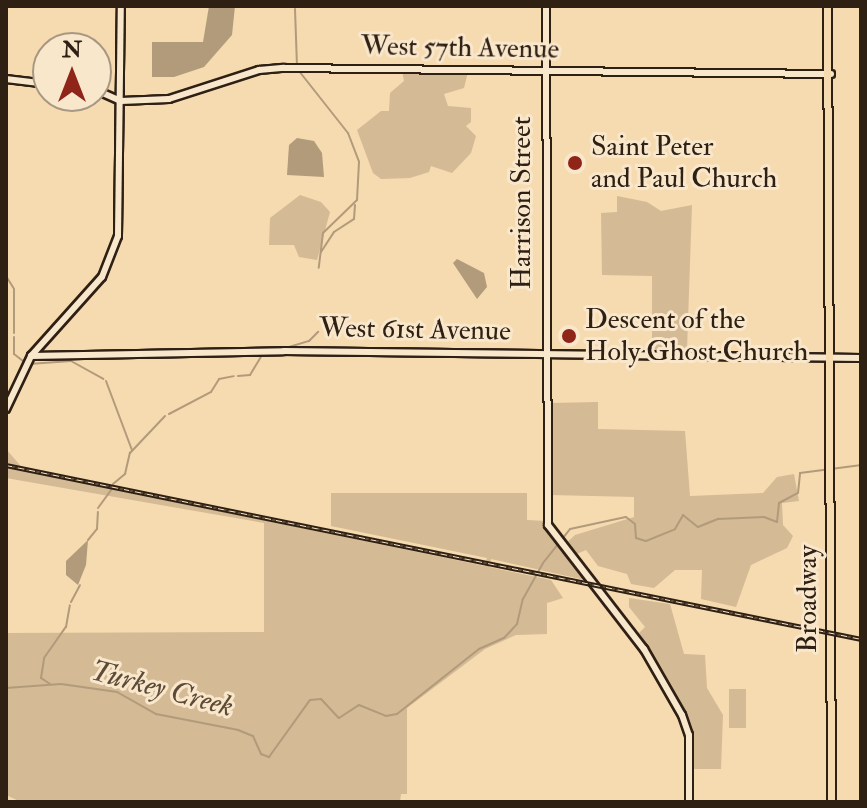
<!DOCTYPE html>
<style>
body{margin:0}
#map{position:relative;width:867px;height:808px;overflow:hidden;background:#f6dab0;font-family:"IM FELL Double Pica",serif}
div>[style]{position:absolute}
.green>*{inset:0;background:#d4ba95;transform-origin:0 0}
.water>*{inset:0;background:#b29b7b}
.stream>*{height:2px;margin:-1px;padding:0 1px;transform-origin:1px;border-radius:1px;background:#b29b7b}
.roads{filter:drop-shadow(2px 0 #2f2014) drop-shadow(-2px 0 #2f2014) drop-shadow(0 2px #2f2014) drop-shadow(0 -2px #2f2014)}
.secondary>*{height:6px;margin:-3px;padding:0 3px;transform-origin:3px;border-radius:3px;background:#f9e7cc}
.primary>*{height:7px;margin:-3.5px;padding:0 3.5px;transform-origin:3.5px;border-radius:3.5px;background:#f6dab0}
.rail>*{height:5px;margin-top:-2.5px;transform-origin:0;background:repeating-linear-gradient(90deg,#f9e7cc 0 6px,#2f2014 0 12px);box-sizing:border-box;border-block:2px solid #2f2014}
.dots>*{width:22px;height:22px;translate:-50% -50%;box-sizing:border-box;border:4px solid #f9e7cc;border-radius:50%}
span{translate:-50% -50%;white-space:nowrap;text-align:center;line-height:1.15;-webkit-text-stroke:6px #f9e7cc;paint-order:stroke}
.street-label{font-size:28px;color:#2f2014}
.poi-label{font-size:28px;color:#2f2014}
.left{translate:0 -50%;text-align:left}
.water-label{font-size:30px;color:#5d4b38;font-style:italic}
.frame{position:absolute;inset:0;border:8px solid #2f2014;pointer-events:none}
.north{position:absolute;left:32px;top:32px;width:80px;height:80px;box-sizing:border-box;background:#f9e7cc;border:2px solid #a89782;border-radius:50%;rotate:0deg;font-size:22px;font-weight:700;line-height:32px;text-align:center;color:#2f2014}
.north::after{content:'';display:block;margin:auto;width:28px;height:36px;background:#8f2418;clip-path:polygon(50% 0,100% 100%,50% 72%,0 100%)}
</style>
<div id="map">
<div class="green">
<i style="clip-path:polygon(402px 71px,468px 72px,464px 88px,444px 94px,448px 106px,471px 108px,471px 122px,466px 126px,476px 136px,471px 153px,452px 173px,431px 166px,429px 172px,410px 178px,381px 179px,373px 173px,357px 130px,381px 111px,389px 111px,390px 93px,404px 81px)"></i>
<i style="clip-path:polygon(300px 195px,321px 202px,330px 212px,317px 260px,299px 257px,294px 245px,269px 245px,270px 218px)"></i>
<i style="clip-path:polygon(617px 196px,647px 202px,661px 211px,692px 205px,687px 350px,652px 351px,652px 276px,602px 275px,601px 213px,617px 212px)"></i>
<i style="clip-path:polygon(598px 402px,598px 429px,685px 431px,690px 496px,763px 493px,777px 477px,794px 474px,799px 501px,782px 503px,783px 525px,793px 536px,787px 548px,751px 565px,736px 607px,701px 599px,702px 570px,675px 570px,654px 588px,631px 584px,627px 574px,598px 566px,586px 550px,572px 556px,562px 547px,575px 535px,634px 517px,634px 497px,551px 495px,552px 403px)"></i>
<i style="clip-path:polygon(6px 449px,25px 471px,485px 566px,487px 558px,331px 526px,331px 493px,527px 493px,527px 520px,546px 521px,551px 536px,589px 581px,491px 559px,489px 567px,551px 580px,563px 598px,547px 603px,547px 634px,516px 635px,485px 649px,407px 708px,407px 794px,401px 794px,400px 802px,21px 802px,6px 795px,6px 633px,264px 632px,264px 523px,6px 478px)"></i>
<i style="clip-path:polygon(629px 598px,670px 604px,684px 654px,705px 655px,707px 688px,723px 715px,721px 769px,693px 769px,692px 729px,639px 633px,645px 627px,629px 607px)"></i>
<i style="left:729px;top:689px;width:17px;height:39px"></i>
</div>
<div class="water">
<i style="clip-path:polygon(209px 6px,235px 6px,232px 35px,204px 67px,174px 77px,152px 77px,152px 42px,203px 42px)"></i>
<i style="clip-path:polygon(297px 138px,314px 141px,322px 153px,324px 177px,287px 175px,289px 145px)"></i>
<i style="clip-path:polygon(457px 259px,484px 273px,487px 287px,477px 299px,453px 263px)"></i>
<i style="clip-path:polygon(88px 540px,86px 565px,78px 585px,66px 575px,66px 561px)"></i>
</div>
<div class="stream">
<i style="left:295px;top:9px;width:57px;rotate:88deg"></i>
<i style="left:299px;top:71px;width:79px;rotate:51.7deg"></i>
<i style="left:348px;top:133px;width:31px;rotate:69deg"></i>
<i style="left:359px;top:162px;width:38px;rotate:93deg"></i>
<i style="left:357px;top:200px;width:47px;rotate:135.9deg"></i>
<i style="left:323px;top:233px;width:35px;rotate:97deg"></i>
<i style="left:321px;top:252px;width:24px;rotate:-57deg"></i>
<i style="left:334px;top:232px;width:24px;rotate:-33deg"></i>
<i style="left:354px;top:219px;width:14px;rotate:-86deg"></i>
<i style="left:6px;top:276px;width:15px;rotate:58deg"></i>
<i style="left:14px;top:289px;width:44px;rotate:90deg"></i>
<i style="left:14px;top:337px;width:17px;rotate:90deg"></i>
<i style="left:14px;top:354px;width:11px;rotate:38deg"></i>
<i style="left:289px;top:347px;width:21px;rotate:-17deg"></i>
<i style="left:309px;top:341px;width:13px;rotate:-45deg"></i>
<i style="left:29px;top:364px;width:42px;rotate:-4.1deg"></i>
<i style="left:71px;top:361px;width:37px;rotate:29deg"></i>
<i style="left:238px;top:376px;width:12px;rotate:-5deg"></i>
<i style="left:250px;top:375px;width:21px;rotate:-59deg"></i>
<i style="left:106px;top:381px;width:74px;rotate:69.4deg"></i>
<i style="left:169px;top:414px;width:47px;rotate:-27.6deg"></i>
<i style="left:211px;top:392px;width:15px;rotate:-58deg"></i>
<i style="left:219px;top:379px;width:15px;rotate:-11deg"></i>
<i style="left:113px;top:484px;width:16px;rotate:-40deg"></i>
<i style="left:125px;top:474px;width:22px;rotate:-77deg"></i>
<i style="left:130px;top:453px;width:51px;rotate:-46.6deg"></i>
<i style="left:98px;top:508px;width:24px;rotate:-54deg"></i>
<i style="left:88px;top:540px;width:14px;rotate:-51deg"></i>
<i style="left:97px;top:529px;width:17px;rotate:-87deg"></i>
<i style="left:71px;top:602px;width:19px;rotate:-62deg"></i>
<i style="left:50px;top:684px;width:11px;rotate:-146deg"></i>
<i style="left:41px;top:678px;width:20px;rotate:-81deg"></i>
<i style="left:44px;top:658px;width:38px;rotate:-55deg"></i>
<i style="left:66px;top:627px;width:22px;rotate:-80deg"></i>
<i style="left:6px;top:688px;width:55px;rotate:-4.2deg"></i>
<i style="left:61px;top:684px;width:57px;rotate:8.1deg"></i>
<i style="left:117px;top:692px;width:45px;rotate:29.4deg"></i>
<i style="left:156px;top:714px;width:84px;rotate:11deg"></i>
<i style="left:238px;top:730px;width:16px;rotate:22deg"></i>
<i style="left:253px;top:736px;width:20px;rotate:66deg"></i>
<i style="left:261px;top:754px;width:9px;rotate:21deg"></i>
<i style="left:269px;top:757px;width:70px;rotate:-54.3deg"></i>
<i style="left:310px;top:700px;width:11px;rotate:-5deg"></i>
<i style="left:321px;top:699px;width:26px;rotate:47deg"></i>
<i style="left:339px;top:718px;width:24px;rotate:-33deg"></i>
<i style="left:359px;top:705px;width:29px;rotate:22deg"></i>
<i style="left:386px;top:716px;width:11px;rotate:-10deg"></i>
<i style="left:397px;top:714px;width:105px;rotate:-38.4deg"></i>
<i style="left:479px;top:649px;width:27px;rotate:-24deg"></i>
<i style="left:504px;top:638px;width:19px;rotate:-47deg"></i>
<i style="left:517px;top:624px;width:26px;rotate:-77deg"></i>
<i style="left:523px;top:599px;width:41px;rotate:-60.9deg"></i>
<i style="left:543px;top:563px;width:43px;rotate:-51.5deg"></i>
<i style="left:570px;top:529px;width:57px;rotate:-12.1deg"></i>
<i style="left:626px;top:517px;width:11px;rotate:38deg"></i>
<i style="left:635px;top:524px;width:14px;rotate:86deg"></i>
<i style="left:636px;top:538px;width:10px;rotate:17deg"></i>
<i style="left:646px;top:541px;width:31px;rotate:-22deg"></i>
<i style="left:675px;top:529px;width:16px;rotate:-60deg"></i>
<i style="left:683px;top:515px;width:19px;rotate:39deg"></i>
<i style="left:698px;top:527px;width:22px;rotate:-22deg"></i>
<i style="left:718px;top:519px;width:46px;rotate:-2.5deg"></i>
<i style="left:764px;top:517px;width:14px;rotate:21deg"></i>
<i style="left:777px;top:522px;width:19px;rotate:-84deg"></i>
<i style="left:779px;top:503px;width:21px;rotate:-28deg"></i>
<i style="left:798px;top:493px;width:20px;rotate:-84deg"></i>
<i style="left:800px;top:473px;width:62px;rotate:-7.5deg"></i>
</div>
<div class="roads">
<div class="secondary">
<i style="left:546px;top:6px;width:519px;rotate:89.78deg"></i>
<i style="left:548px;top:525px;width:157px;rotate:52.3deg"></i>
<i style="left:644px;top:649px;width:76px;rotate:60.1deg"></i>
<i style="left:682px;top:715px;width:21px;rotate:71deg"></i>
<i style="left:689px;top:735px;width:67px;rotate:90deg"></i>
<i style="left:6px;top:79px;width:42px;rotate:6.8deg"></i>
<i style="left:96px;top:90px;width:27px;rotate:24deg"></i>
<i style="left:121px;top:101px;width:48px;rotate:-2.4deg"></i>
<i style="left:169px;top:99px;width:95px;rotate:-17.9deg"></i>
<i style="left:259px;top:70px;width:25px;rotate:-5deg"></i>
<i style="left:284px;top:68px;width:547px;rotate:0.63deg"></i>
<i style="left:31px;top:356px;width:253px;rotate:-1.1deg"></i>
<i style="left:284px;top:351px;width:577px;rotate:0.7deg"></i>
<i style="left:6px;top:409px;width:59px;rotate:-64.7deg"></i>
<i style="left:31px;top:356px;width:106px;rotate:-48.1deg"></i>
<i style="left:102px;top:277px;width:44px;rotate:-68.7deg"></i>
<i style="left:118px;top:236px;width:230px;rotate:-89.3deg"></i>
</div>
<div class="primary">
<i style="left:827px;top:6px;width:796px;rotate:89.71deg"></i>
</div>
</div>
<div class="rail">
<i style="left:6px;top:465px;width:873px;rotate:11.5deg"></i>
</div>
<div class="dots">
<i style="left:575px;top:163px;background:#8f2418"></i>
<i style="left:569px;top:336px;background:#8f2418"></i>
</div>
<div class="street-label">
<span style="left:460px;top:48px;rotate:1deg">West 57th Avenue</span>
<span style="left:522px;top:203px;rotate:-90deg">Harrison Street</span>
<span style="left:415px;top:330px;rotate:1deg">West 61st Avenue</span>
<span style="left:808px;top:599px;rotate:-90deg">Broadway</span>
</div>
<div class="poi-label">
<span class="left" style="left:591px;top:163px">Saint Peter<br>and Paul Church</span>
<span class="left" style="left:585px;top:336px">Descent of the<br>Holy Ghost Church</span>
</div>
<div class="water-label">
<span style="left:162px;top:689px;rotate:15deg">Turkey Creek</span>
</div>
<div class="frame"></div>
<div class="north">N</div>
</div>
